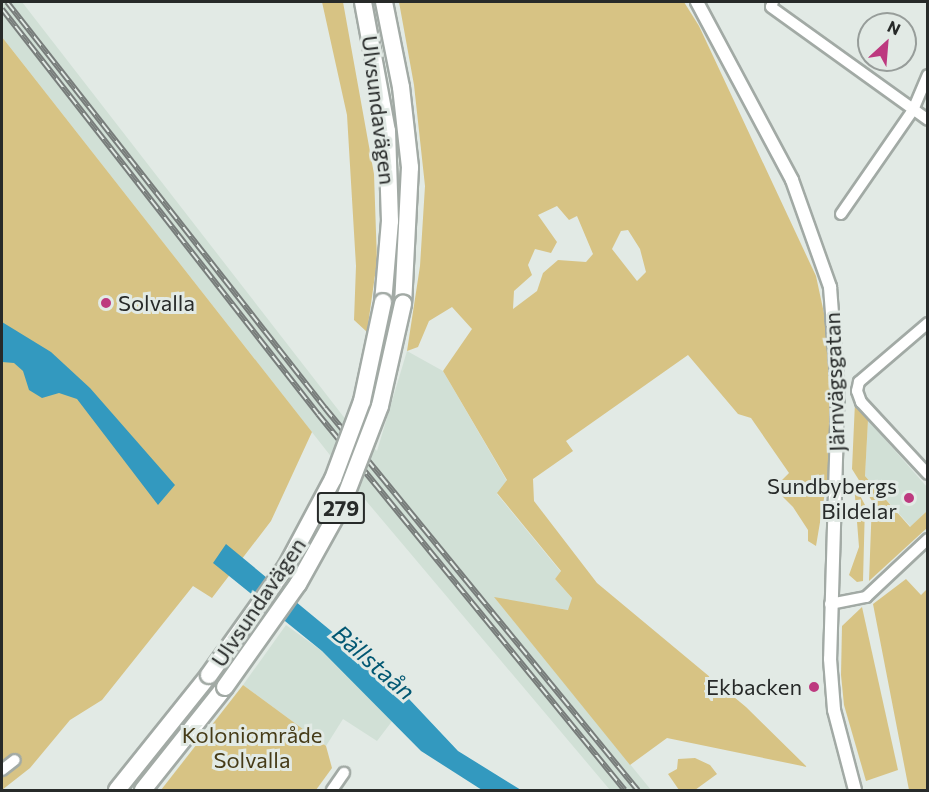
<!DOCTYPE html>
<meta charset="utf-8">
<style>
body{margin:0}
#map{position:relative;width:929px;height:792px;overflow:hidden;background:#e2eae5;font-family:Commissioner,sans-serif}
div>[style]{position:absolute}
.built>*{inset:0;background:#d1e0d6}
.green>*{inset:0;background:#d7c384}
.water>*{inset:0;background:#3399bf}
.roads{filter:drop-shadow(2px 0 #a2aaa5) drop-shadow(-2px 0 #a2aaa5) drop-shadow(0 2px #a2aaa5) drop-shadow(0 -2px #a2aaa5)}
.minor>*{height:10px;margin:-5px;padding:0 5px;transform-origin:5px;border-radius:5px;background:#fff}
.tertiary>*{height:12px;margin:-6px;padding:0 6px;transform-origin:6px;border-radius:6px;background:#fff}
.primary>*{height:16px;margin:-8px;padding:0 8px;transform-origin:8px;border-radius:8px;background:#fff}
.rail>*{height:6px;margin-top:-3px;transform-origin:0;background:repeating-linear-gradient(90deg,#e2eae5 0 11px,#787d7b 0 22px);box-sizing:border-box;border-block:2px solid #787d7b}
.bridges{filter:drop-shadow(2px 0 #a2aaa5) drop-shadow(-2px 0 #a2aaa5) drop-shadow(0 2px #a2aaa5) drop-shadow(0 -2px #a2aaa5)}
.primary-bridge>*{height:16px;margin:-8px;padding:0 8px;transform-origin:8px;border-radius:8px;background:#fff}
.dots>*{width:16px;height:16px;translate:-50% -50%;box-sizing:border-box;border:3px solid #e2eae5;border-radius:50%}
span{translate:-50% -50%;white-space:nowrap;text-align:center;line-height:1.15;-webkit-text-stroke:6px #e2eae5;paint-order:stroke}
.shield-label span{padding:2px 4px;background:#e2eae5;border:2px solid;border-radius:4px;-webkit-text-stroke-width:0}
.shield-label{font-size:21px;color:#272a29;font-weight:700}
.street-label{font-size:22px;color:#272a29}
.poi-label{font-size:22px;color:#272a29}
.left{translate:0 -50%;text-align:left}
.right{translate:-100% -50%;text-align:right}
.park-label{font-size:22px;color:#463b17}
.water-label{font-size:24px;color:#015772;font-style:italic}
.frame{position:absolute;inset:0;border:3px solid #272a29;pointer-events:none}
.north{position:absolute;left:857px;top:12px;width:60px;height:60px;box-sizing:border-box;background:#e2eae5;border:2px solid #979d9a;border-radius:50%;rotate:26deg;font-size:16px;font-weight:700;line-height:24px;text-align:center;color:#272a29}
.north::after{content:'';display:block;margin:auto;width:21px;height:27px;background:#bd397f;clip-path:polygon(50% 0,100% 100%,50% 72%,0 100%)}
</style>
<div id="map">
<div class="built">
<i style="clip-path:polygon(2px 2px,22px 2px,343px 416px,377px 451px,407px 351px,443px 371px,507px 481px,497px 494px,561px 572px,555px 579px,572px 598px,569px 610px,495px 598px,651px 790px,610px 790px,362px 496px,2px 37px)"></i>
<i style="clip-path:polygon(868px 420px,927px 487px,927px 511px,911px 527px,865px 476px)"></i>
<i style="clip-path:polygon(286px 625px,322px 651px,393px 720px,377px 741px,343px 719px,326px 746px,243px 685px)"></i>
</div>
<div class="green">
<i style="clip-path:polygon(322px 2px,343px 2px,374px 174px,377px 261px,367px 332px,354px 320px,356px 266px,347px 115px)"></i>
<i style="clip-path:polygon(evenodd,399px 2px,684px 2px,699px 26px,816px 276px,828px 332px,832px 424px,830px 463px,816px 546px,808px 541px,808px 530px,793px 507px,774px 488px,789px 473px,751px 418px,738px 414px,688px 355px,566px 441px,573px 451px,533px 479px,534px 501px,597px 583px,746px 707px,807px 767px,667px 738px,630px 765px,494px 597px,568px 610px,572px 598px,555px 579px,561px 571px,497px 493px,507px 480px,443px 371px,472px 329px,452px 307px,429px 321px,418px 347px,407px 351px,420px 266px,425px 186px,414px 85px,399px 2px,557px 206px,569px 220px,577px 216px,593px 254px,586px 262px,558px 260px,543px 273px,537px 291px,513px 309px,514px 291px,532px 275px,528px 265px,535px 249px,551px 253px,557px 242px,538px 215px,557px 206px,399px 2px,628px 230px,640px 249px,646px 272px,637px 281px,612px 249px,621px 231px,628px 230px)"></i>
<i style="clip-path:polygon(2px 37px,312px 432px,271px 521px,212px 598px,193px 586px,102px 700px,70px 720px,30px 768px,2px 790px)"></i>
<i style="clip-path:polygon(855px 402px,868px 420px,865px 476px,910px 527px,927px 511px,927px 528px,869px 581px,872px 501px,852px 469px)"></i>
<i style="clip-path:polygon(854px 484px,865px 505px,863px 581px,857px 582px,849px 575px,859px 547px)"></i>
<i style="clip-path:polygon(906px 579px,921px 595px,927px 589px,927px 790px,909px 790px,873px 604px)"></i>
<i style="clip-path:polygon(862px 607px,898px 770px,866px 781px,844px 705px,841px 675px,842px 626px)"></i>
<i style="clip-path:polygon(243px 685px,326px 746px,332px 768px,316px 790px,161px 790px)"></i>
<i style="clip-path:polygon(695px 758px,710px 765px,717px 774px,695px 790px,679px 790px,668px 774px,677px 769px,678px 759px)"></i>
</div>
<div class="water">
<i style="clip-path:polygon(2px 322px,51px 352px,90px 388px,175px 485px,158px 505px,77px 399px,59px 393px,42px 398px,29px 390px,23px 371px,14px 363px,2px 362px)"></i>
<i style="clip-path:polygon(226px 544px,393px 682px,458px 751px,521px 790px,482px 790px,421px 751px,322px 651px,213px 563px)"></i>
</div>
<div class="roads">
<div class="minor">
<i style="left:773px;top:2px;width:5px;rotate:112deg"></i>
<i style="left:771px;top:7px;width:193px;rotate:35.7deg"></i>
<i style="left:841px;top:214px;width:126px;rotate:-55.3deg"></i>
<i style="left:913px;top:110px;width:38px;rotate:-67deg"></i>
<i style="left:928px;top:323px;width:91px;rotate:139.5deg"></i>
<i style="left:859px;top:382px;width:9px;rotate:103deg"></i>
<i style="left:857px;top:391px;width:12px;rotate:70deg"></i>
<i style="left:861px;top:402px;width:98px;rotate:47.1deg"></i>
<i style="left:830px;top:604px;width:37px;rotate:-11deg"></i>
<i style="left:866px;top:597px;width:85px;rotate:-43.1deg"></i>
<i style="left:2px;top:770px;width:16px;rotate:-38deg"></i>
<i style="left:332px;top:790px;width:21px;rotate:-55deg"></i>
</div>
<div class="tertiary">
<i style="left:697px;top:2px;width:202px;rotate:61.9deg"></i>
<i style="left:792px;top:180px;width:114px;rotate:70.4deg"></i>
<i style="left:830px;top:287px;width:105px;rotate:85.6deg"></i>
<i style="left:838px;top:392px;width:267px;rotate:91.7deg"></i>
<i style="left:830px;top:659px;width:51px;rotate:85.5deg"></i>
<i style="left:834px;top:710px;width:83px;rotate:75.3deg"></i>
</div>
<div class="primary">
<i style="left:363px;top:2px;width:131px;rotate:79.5deg"></i>
<i style="left:387px;top:131px;width:90px;rotate:88.1deg"></i>
<i style="left:390px;top:221px;width:81px;rotate:94.9deg"></i>
<i style="left:384px;top:2px;width:87px;rotate:78.7deg"></i>
<i style="left:401px;top:87px;width:81px;rotate:83.6deg"></i>
<i style="left:410px;top:167px;width:137px;rotate:92.9deg"></i>
<i style="left:117px;top:790px;width:147px;rotate:-51.3deg"></i>
<i style="left:143px;top:790px;width:132px;rotate:-51.5deg"></i>
</div>
</div>
<div class="rail">
<i style="left:7px;top:2px;width:516px;rotate:51.93deg"></i>
<i style="left:325px;top:408px;width:494px;rotate:50.7deg"></i>
<i style="left:2px;top:9px;width:514px;rotate:52.04deg"></i>
<i style="left:318px;top:414px;width:485px;rotate:50.8deg"></i>
</div>
<div class="bridges">
<div class="primary-bridge">
<i style="left:209px;top:675px;width:133px;rotate:-54.5deg"></i>
<i style="left:286px;top:567px;width:100px;rotate:-61.9deg"></i>
<i style="left:333px;top:479px;width:83px;rotate:-69.6deg"></i>
<i style="left:362px;top:401px;width:101px;rotate:-78deg"></i>
<i style="left:225px;top:687px;width:126px;rotate:-54.7deg"></i>
<i style="left:298px;top:584px;width:90px;rotate:-60.9deg"></i>
<i style="left:342px;top:505px;width:106px;rotate:-69deg"></i>
<i style="left:380px;top:406px;width:105px;rotate:-77.3deg"></i>
</div>
</div>
<div class="dots">
<i style="left:106px;top:303px;background:#bd397f"></i>
<i style="left:909px;top:498px;background:#bd397f"></i>
<i style="left:814px;top:687px;background:#bd397f"></i>
</div>
<div class="shield-label">
<span style="left:341px;top:508px">279</span>
</div>
<div class="street-label">
<span style="left:379px;top:110px;rotate:83deg">Ulvsundavägen</span>
<span style="left:834px;top:382px;rotate:-92deg">Järnvägsgatan</span>
<span style="left:258px;top:602px;rotate:-56deg">Ulvsundavägen</span>
</div>
<div class="poi-label">
<span class="left" style="left:118px;top:303px">Solvalla</span>
<span class="right" style="left:897px;top:498px">Sundbybergs<br>Bildelar</span>
<span class="right" style="left:802px;top:687px">Ekbacken</span>
</div>
<div class="park-label">
<span style="left:252px;top:747px">Koloniområde<br>Solvalla</span>
</div>
<div class="water-label">
<span style="left:374px;top:662px;rotate:41deg">Bällstaån</span>
</div>
<div class="frame"></div>
<div class="north">N</div>
</div>
